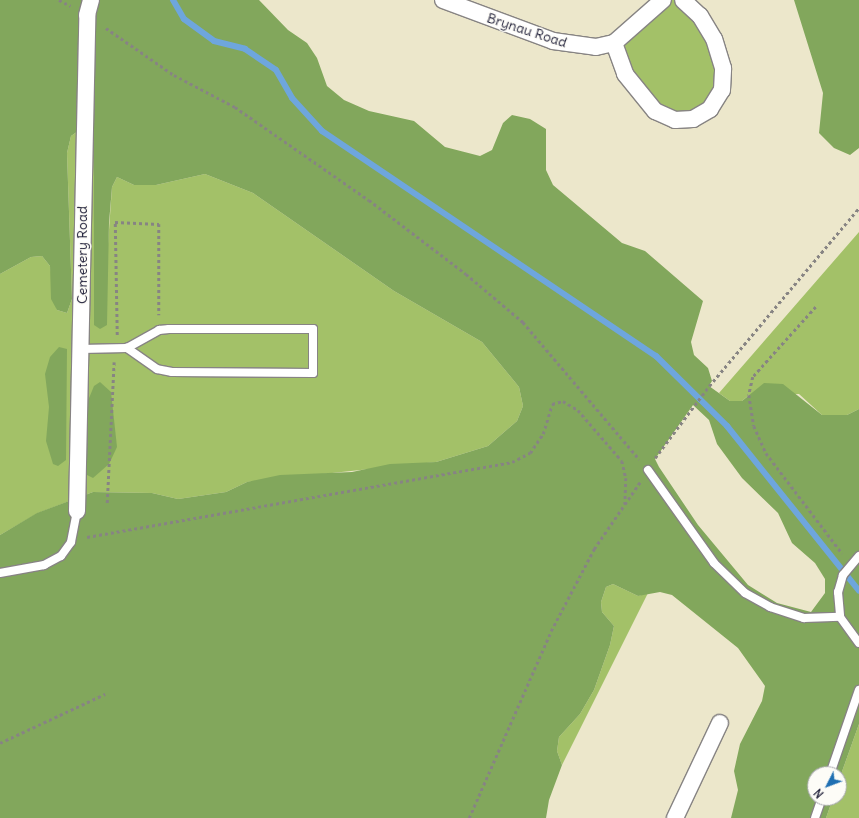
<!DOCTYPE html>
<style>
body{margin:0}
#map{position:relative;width:859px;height:818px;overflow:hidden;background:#ece7cb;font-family:Delius,sans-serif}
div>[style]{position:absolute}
.green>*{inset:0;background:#a3c168}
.forest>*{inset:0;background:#82a75c}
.stream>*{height:6px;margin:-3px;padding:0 3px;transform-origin:3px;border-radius:3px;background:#6ea6dd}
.path>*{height:2.5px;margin-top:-1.25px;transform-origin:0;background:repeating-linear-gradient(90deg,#878483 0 3px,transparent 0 6px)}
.roads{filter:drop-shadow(1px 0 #878483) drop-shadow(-1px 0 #878483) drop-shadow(0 1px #878483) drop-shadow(0 -1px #878483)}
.service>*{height:8px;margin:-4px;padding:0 4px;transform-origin:4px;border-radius:4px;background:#fff}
.minor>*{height:16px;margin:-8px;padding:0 8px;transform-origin:8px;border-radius:8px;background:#fff}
span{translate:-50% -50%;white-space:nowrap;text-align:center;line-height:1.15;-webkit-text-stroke:3px #fdfcf7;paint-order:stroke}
.street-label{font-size:14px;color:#22223b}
.north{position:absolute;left:807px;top:766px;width:40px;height:40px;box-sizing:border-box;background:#fdfcf7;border:1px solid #a5a5ac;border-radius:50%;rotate:228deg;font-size:11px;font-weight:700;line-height:16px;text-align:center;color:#22223b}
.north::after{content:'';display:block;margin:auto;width:14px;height:18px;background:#1f6fb2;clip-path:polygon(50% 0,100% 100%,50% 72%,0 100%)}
</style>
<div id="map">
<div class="green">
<i style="clip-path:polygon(663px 0,683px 0,700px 16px,722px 90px,693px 119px,655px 111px,614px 43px)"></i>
<i style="clip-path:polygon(84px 127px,94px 133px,94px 325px,108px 244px,112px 187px,117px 177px,134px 185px,156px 185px,205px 174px,253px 193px,394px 291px,482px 342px,519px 387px,523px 406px,517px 421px,488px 446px,436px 462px,247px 482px,226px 492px,178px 499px,152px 493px,93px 492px,38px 513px,0 535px,0 274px,31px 257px,42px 256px,50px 266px,57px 310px,67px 313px,72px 299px,67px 153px,71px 136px)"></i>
<i style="clip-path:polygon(859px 232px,859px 409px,847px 415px,832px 417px,822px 415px,799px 394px,749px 395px,742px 401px,730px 401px,719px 393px)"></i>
<i style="clip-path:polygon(613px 584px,638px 596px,648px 593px,562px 765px,557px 751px,559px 737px,580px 714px,594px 690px,610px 645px,614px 626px,602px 612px,601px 602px,606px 587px)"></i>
<i style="clip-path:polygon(859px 724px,859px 818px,826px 818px,833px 798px,839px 798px,839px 780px)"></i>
</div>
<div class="forest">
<i style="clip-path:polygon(evenodd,0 0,259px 0,288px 30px,307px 43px,317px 58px,327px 86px,344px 100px,369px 111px,414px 121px,445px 147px,480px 156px,492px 150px,503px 123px,512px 115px,530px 119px,546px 129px,546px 170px,553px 185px,622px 243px,645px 251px,703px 301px,691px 342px,694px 355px,708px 368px,712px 381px,709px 386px,730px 401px,742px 401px,764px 383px,783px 384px,822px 415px,847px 415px,859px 409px,859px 724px,839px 780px,839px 774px,815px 774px,815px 798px,833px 798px,826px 818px,731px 818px,738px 790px,734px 771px,740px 744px,762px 701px,765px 686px,738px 648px,672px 595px,660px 592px,638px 596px,613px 584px,606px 587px,601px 602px,602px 612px,614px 626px,610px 645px,594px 690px,580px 714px,559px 737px,557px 751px,562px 765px,549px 800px,546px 818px,0 818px,0 535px,37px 513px,93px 492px,152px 493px,178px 499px,226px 492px,247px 482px,280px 475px,352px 472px,390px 464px,436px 462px,488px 446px,517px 421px,523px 406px,519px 387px,482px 342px,394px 291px,253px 193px,205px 174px,156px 185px,134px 185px,117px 177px,112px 187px,109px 223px,107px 325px,100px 329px,94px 325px,94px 133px,84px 127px,71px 136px,67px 153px,72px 299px,67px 313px,57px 310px,51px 299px,50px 266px,42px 256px,31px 257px,0 274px,0 0,693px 405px,709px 420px,717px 444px,742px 478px,778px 513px,792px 543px,815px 563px,825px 579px,825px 593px,811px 612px,777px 603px,748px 585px,698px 525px,659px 467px,655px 459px,693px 405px)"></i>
<i style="clip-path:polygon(794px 0,859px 0,859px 148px,850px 155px,834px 148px,819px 133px,823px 93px)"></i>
<i style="clip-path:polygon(59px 347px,67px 349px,66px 460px,58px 466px,53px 464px,46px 441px,49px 407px,45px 374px,50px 357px)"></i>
<i style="clip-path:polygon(100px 382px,111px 392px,117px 447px,109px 464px,93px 478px,85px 474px,85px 408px,94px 386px)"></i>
</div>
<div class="stream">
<i style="left:173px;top:0;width:22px;rotate:60deg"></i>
<i style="left:184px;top:19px;width:37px;rotate:36deg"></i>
<i style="left:214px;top:41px;width:32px;rotate:14deg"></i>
<i style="left:245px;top:49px;width:37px;rotate:34deg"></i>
<i style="left:276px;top:70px;width:32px;rotate:60deg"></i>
<i style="left:292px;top:98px;width:45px;rotate:47.7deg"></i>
<i style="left:322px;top:131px;width:403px;rotate:34deg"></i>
<i style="left:656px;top:356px;width:100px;rotate:44.6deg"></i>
<i style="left:727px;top:426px;width:211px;rotate:51.3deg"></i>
</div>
<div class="path">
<i style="left:59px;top:0;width:13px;rotate:27deg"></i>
<i style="left:106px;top:28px;width:83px;rotate:34.7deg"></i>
<i style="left:174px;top:75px;width:69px;rotate:27.7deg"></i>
<i style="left:235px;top:107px;width:163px;rotate:34.8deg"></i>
<i style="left:369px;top:200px;width:122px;rotate:37.3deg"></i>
<i style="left:466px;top:274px;width:75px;rotate:40.1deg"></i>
<i style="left:523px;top:322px;width:180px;rotate:49.7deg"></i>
<i style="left:816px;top:307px;width:94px;rotate:132deg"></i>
<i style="left:753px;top:377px;width:18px;rotate:103deg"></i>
<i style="left:749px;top:395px;width:31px;rotate:81deg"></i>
<i style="left:754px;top:426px;width:30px;rotate:66deg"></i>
<i style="left:766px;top:453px;width:126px;rotate:52.8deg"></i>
<i style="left:117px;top:335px;width:113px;rotate:-91deg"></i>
<i style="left:115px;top:222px;width:44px;rotate:2.6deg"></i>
<i style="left:159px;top:224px;width:91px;rotate:90deg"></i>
<i style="left:655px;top:458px;width:90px;rotate:-53.1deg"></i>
<i style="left:709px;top:386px;width:233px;rotate:-49.9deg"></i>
<i style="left:107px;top:503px;width:141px;rotate:-87.2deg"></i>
<i style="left:87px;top:537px;width:432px;rotate:-10deg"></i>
<i style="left:512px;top:462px;width:20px;rotate:-27deg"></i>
<i style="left:530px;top:453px;width:23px;rotate:-56deg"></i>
<i style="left:543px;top:434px;width:31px;rotate:-73deg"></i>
<i style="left:552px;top:404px;width:11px;rotate:-15deg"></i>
<i style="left:563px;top:401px;width:17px;rotate:31deg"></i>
<i style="left:578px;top:410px;width:67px;rotate:49.2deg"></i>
<i style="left:622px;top:461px;width:17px;rotate:77deg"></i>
<i style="left:626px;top:478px;width:26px;rotate:92deg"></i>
<i style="left:0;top:743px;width:116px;rotate:-25deg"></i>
<i style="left:469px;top:818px;width:204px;rotate:-66.3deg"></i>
<i style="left:551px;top:631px;width:93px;rotate:-62.3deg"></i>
<i style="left:594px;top:549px;width:81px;rotate:-55.5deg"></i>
</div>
<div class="roads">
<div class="service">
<i style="left:81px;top:349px;width:46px;rotate:-1.2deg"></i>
<i style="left:127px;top:348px;width:37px;rotate:-29deg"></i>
<i style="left:159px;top:330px;width:10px;rotate:-6deg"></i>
<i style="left:169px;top:329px;width:144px"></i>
<i style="left:313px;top:329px;width:44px;rotate:90deg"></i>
<i style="left:313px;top:373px;width:141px;rotate:-179.6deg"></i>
<i style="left:172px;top:372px;width:15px;rotate:-169deg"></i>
<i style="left:157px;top:369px;width:37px;rotate:-145deg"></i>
<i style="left:648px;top:470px;width:114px;rotate:54.6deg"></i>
<i style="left:714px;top:563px;width:43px;rotate:44.1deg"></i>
<i style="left:745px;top:593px;width:29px;rotate:29deg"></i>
<i style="left:770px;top:607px;width:36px;rotate:18deg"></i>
<i style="left:804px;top:618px;width:36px;rotate:-2deg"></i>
<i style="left:859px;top:556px;width:25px;rotate:130deg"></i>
<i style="left:843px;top:575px;width:18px;rotate:106deg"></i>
<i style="left:838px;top:592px;width:25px;rotate:85deg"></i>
<i style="left:840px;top:617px;width:32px;rotate:54deg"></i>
<i style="left:0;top:573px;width:45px;rotate:-10.3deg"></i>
<i style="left:44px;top:565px;width:19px;rotate:-28deg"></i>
<i style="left:61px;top:556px;width:17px;rotate:-54deg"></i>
<i style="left:71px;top:542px;width:32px;rotate:-79deg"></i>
<i style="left:830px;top:774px;width:89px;rotate:-71deg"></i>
<i style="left:815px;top:818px;width:21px;rotate:-71deg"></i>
</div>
<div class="minor">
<i style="left:443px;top:0;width:117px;rotate:20.4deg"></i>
<i style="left:553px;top:41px;width:43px;rotate:7.9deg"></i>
<i style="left:596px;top:47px;width:18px;rotate:-13deg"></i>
<i style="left:614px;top:43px;width:65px;rotate:-41.3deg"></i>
<i style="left:614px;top:43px;width:33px;rotate:70deg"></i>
<i style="left:625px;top:74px;width:48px;rotate:51deg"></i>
<i style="left:655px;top:111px;width:22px;rotate:24deg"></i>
<i style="left:675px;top:120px;width:18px;rotate:-3deg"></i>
<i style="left:693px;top:119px;width:20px;rotate:-30deg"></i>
<i style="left:710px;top:109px;width:22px;rotate:-58deg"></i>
<i style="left:722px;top:90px;width:22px;rotate:-87deg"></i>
<i style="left:723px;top:68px;width:30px;rotate:-107deg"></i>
<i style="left:714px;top:39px;width:27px;rotate:-121deg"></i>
<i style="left:700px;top:16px;width:23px;rotate:-137deg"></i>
<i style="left:77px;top:511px;width:496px;rotate:-88.8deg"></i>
<i style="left:87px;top:15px;width:16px;rotate:-75deg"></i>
<i style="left:675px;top:818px;width:105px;rotate:-64.7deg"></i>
</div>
</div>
<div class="street-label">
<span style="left:527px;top:30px;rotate:18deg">Brynau Road</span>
<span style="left:82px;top:255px;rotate:-90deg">Cemetery Road</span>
</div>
<div class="north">N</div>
</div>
